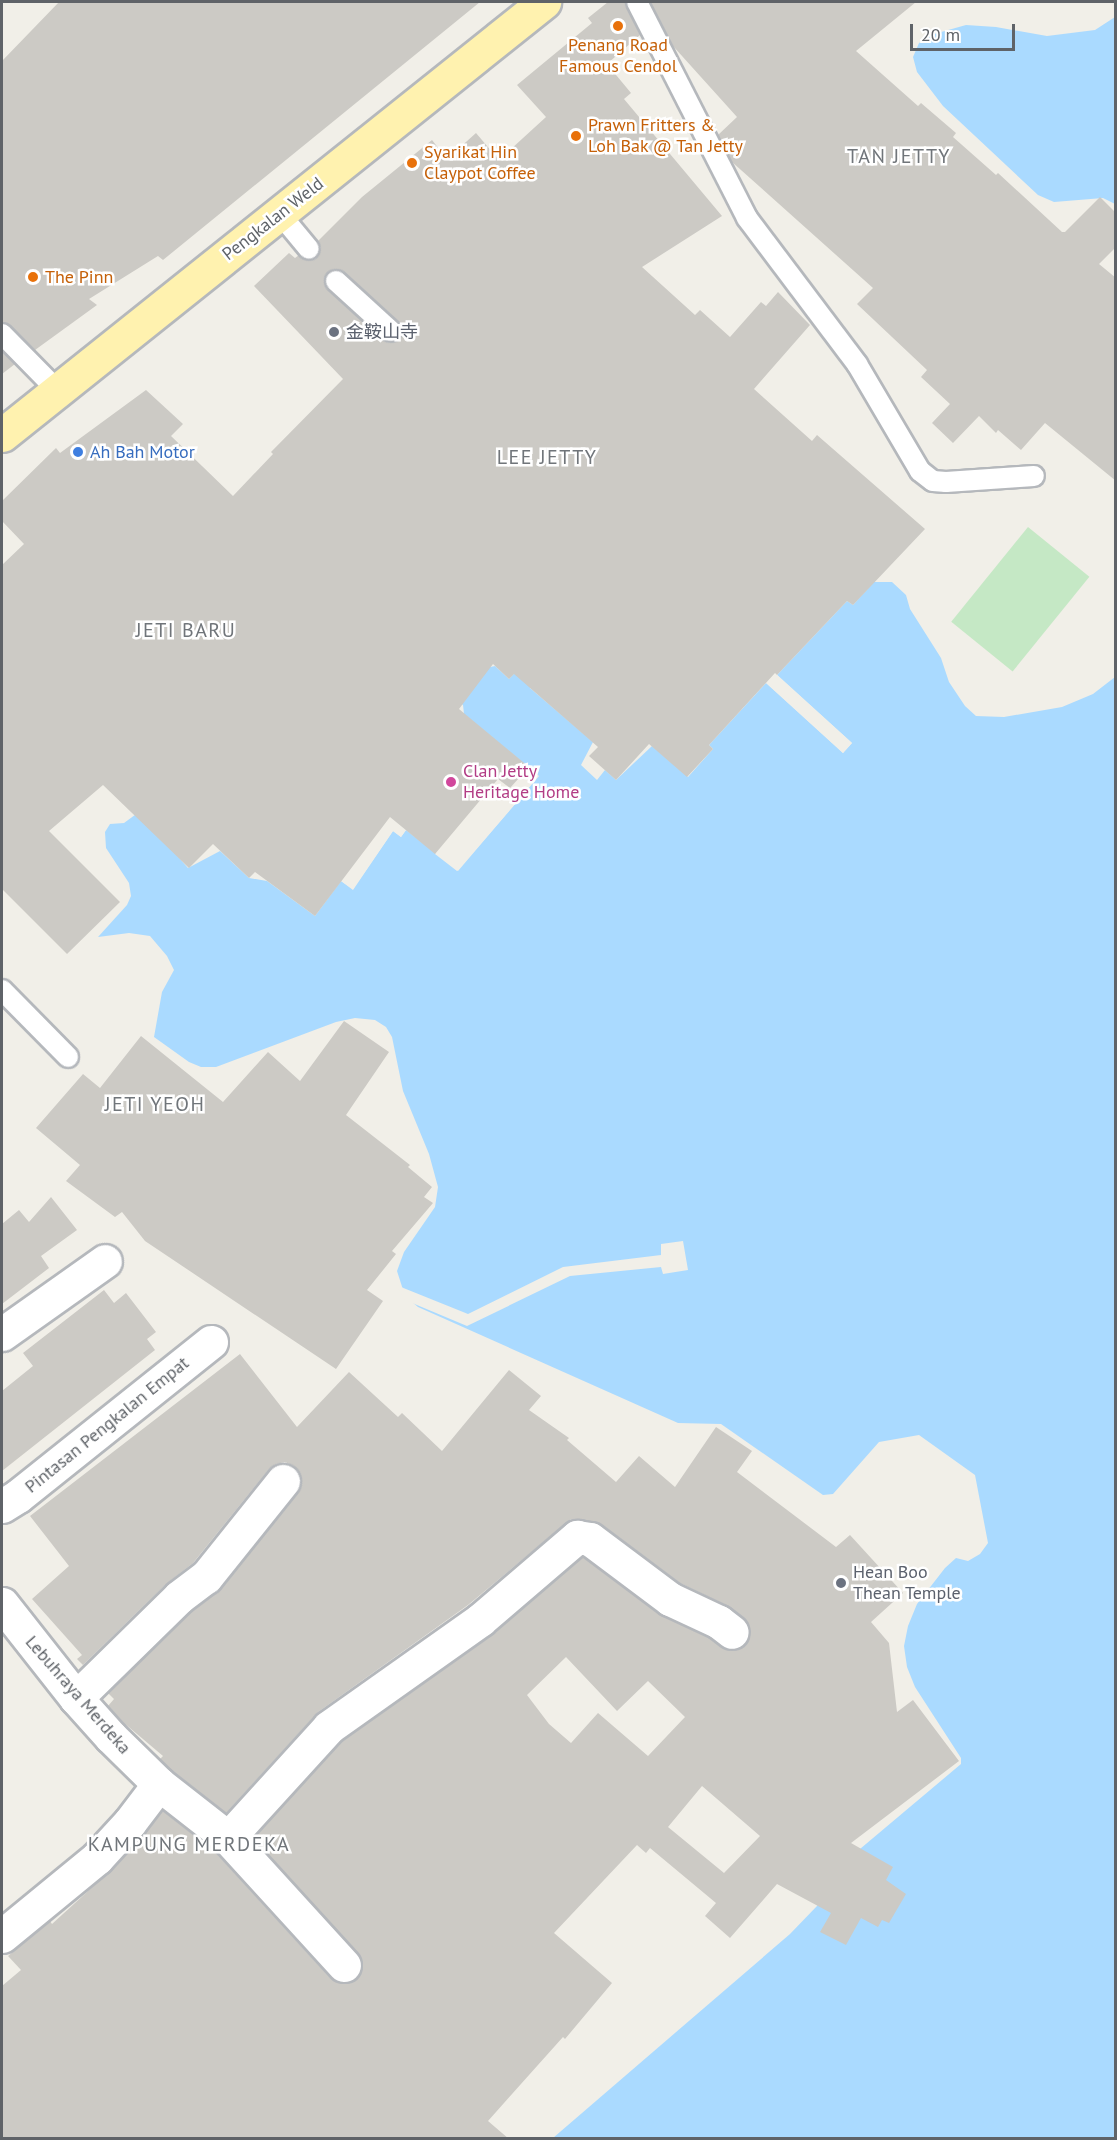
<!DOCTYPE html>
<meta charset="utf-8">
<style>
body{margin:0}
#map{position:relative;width:1117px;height:2140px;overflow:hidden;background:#f1efe8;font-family:"PT Sans","Noto Sans SC",sans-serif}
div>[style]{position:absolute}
.green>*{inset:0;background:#c5e8c5;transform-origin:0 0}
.water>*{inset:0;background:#aadaff}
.pier>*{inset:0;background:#f1efe8}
.building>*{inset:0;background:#cccac5}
.roads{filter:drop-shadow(2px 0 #b5b8bc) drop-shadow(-2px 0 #b5b8bc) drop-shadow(0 2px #b5b8bc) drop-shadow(0 -2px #b5b8bc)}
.service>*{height:20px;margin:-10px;padding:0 10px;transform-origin:10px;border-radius:10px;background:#fff}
.minor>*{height:33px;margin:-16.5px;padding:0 16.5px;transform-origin:16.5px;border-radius:16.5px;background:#fff}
.primary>*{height:33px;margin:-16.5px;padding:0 16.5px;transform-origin:16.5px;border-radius:16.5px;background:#fff2af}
.dots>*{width:16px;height:16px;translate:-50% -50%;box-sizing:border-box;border:3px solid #fff;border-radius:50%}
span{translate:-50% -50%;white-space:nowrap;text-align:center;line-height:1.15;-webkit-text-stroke:5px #fff;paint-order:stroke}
.food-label{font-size:18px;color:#c56008}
.left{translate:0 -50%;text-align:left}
.street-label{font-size:18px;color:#5f6368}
.worship-label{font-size:18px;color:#5b616d}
.shop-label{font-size:18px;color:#366cbe}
.hotel-label{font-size:18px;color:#b23c85}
.neighbourhood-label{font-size:20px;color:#70757a;letter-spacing:1.5px}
.frame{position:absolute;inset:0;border:3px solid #5f6368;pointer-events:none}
.scale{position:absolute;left:910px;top:24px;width:105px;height:27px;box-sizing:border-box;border:3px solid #5f6368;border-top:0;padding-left:8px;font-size:18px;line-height:21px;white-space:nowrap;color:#5f6368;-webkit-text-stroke:4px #fff;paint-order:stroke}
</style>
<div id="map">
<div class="green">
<i style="left:1028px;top:527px;width:79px;height:122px;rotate:39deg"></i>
</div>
<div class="water">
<i style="clip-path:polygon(1115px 17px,1115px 204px,1103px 198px,1054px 202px,1038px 195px,943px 106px,917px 72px,913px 57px,919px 43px,934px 34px,966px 25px,996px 27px,1047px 36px,1095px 30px)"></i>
<i style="clip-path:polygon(874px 582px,892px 582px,906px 595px,910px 609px,941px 658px,949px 682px,965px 706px,976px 716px,1004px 717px,1062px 707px,1093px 694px,1115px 677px,1115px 2138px,553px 2138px,790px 1934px,817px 1906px,860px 1849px,961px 1764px,961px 1758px,915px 1687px,907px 1667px,904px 1646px,908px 1626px,917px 1604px,945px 1568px,956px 1558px,968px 1561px,980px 1554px,988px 1543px,975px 1475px,919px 1435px,879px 1442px,833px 1494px,823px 1495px,721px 1424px,678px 1423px,418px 1307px,405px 1296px,397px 1271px,404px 1252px,435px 1207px,438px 1187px,429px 1154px,403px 1091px,392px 1037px,386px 1027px,375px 1020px,355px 1018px,336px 1022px,216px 1067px,201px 1067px,189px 1062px,154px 1037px,162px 992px,174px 970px,167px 956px,150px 936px,129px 933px,98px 937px,127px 905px,131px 896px,129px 883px,106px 848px,105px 832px,110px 824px,124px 823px,139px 812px,188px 868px,220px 851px,249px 878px,267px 881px,315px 916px,341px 881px,353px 889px,393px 831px,401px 837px,406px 830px,458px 871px,539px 776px,464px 714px,463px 705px,429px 680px,495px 666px,509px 679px,541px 645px,554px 656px,530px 688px,593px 742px,581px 765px,597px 780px,605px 770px,616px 780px,652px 746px,688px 777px,713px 749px,709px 745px,766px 683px,843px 753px,852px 743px,777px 675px,847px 601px,853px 605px)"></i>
</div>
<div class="pier">
<i style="clip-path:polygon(775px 673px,852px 743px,843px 753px,764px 681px,768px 680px,843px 749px,848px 743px,775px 677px)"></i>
<i style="clip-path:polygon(521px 793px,523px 795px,457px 871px,435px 854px,437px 851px,457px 867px)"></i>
<i style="clip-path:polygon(394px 828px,400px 833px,404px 828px,406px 830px,401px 837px,393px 831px,353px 890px,341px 881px,342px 879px,352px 886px,391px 829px)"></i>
<i style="clip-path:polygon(683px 1241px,688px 1270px,663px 1274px,661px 1267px,570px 1276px,467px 1326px,405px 1300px,396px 1285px,468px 1314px,563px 1267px,661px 1255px,661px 1244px)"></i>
</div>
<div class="building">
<i style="clip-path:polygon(59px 2px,480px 2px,163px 260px,158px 256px,89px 299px,97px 305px,35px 350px,11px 326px,2px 322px,2px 61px)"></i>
<i style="clip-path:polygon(evenodd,608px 2px,625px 2px,640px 35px,607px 64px,631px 93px,624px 99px,722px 216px,642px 267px,695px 315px,700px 310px,730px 337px,761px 302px,766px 306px,778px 292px,810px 325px,754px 389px,812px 441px,817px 435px,925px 529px,853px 605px,847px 601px,777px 675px,775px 673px,709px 745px,713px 749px,687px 777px,649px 744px,616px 780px,589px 756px,598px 747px,514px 674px,509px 679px,493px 664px,459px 709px,529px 767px,510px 788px,498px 779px,435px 854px,390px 817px,315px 916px,255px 872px,249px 878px,213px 844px,189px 868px,103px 785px,49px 831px,120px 902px,67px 954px,2px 889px,2px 565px,24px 544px,2px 521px,2px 501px,56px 448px,60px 453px,146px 390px,183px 424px,171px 436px,233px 496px,273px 454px,271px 452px,343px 379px,254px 286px,289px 253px,295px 258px,299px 255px,305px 260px,316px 259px,321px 248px,318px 241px,362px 197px,432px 140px,447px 159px,476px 133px,499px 160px,546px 117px,517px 85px,592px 23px,588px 18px,608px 2px,333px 269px,344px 272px,399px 322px,403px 333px,399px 339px,389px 343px,383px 340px,328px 290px,324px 278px,333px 269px)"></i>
<i style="clip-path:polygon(650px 2px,916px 2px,856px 51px,918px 106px,921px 103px,956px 133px,953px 137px,996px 175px,998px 173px,1062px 232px,1065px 232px,1100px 197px,1116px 213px,1116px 247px,1099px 264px,1116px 278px,1116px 481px,1045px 423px,1021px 450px,998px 430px,996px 433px,979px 416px,953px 443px,932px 423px,950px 404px,921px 377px,927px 370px,857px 304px,873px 288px,732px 162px,718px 135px,737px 117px,673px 46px)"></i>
<i style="clip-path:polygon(2px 351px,15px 364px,2px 374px)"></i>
<i style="clip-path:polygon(344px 1021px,389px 1052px,346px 1115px,410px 1165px,408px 1167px,432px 1187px,424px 1197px,433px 1203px,392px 1251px,396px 1254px,367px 1290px,383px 1301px,336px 1369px,145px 1241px,122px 1212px,115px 1217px,66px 1181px,80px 1165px,36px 1128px,83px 1074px,100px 1088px,141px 1036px,223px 1102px,268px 1052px,300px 1081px)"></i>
<i style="clip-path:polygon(51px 1197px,77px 1230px,41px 1256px,49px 1268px,2px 1304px,2px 1224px,19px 1210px,29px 1222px)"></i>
<i style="clip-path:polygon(104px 1290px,114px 1303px,126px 1293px,156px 1332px,147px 1339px,155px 1350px,2px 1471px,2px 1391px,33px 1366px,23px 1353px)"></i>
<i style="clip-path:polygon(evenodd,240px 1354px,297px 1427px,349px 1372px,398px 1417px,402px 1413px,442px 1451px,509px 1370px,541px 1396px,529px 1410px,569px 1438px,567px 1440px,616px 1482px,639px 1456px,675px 1487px,716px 1427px,752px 1451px,737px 1472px,836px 1547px,850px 1535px,903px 1593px,871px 1622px,889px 1643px,897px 1712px,913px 1700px,959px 1761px,851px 1843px,893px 1867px,886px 1880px,906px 1894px,889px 1923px,882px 1920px,878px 1927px,861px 1918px,846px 1945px,820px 1932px,831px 1913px,777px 1884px,730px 1938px,705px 1916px,716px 1903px,650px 1848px,646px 1853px,637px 1845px,554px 1933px,612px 1983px,565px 2039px,563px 2037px,488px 2121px,509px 2139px,2px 2139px,2px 1986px,21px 1970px,8px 1956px,50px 1921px,52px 1924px,109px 1872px,163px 1811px,215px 1852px,330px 1978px,339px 1983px,349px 1983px,357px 1978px,362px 1970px,362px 1960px,358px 1953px,253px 1838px,342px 1741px,491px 1635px,583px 1557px,659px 1614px,709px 1638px,721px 1647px,729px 1650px,739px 1649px,746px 1644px,750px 1635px,749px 1624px,730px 1607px,680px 1583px,601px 1524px,571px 1519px,468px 1605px,318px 1712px,226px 1813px,171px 1770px,160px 1759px,163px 1756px,124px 1723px,108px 1706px,114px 1699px,108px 1693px,191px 1611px,220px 1589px,298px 1493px,302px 1483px,300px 1474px,294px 1466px,285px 1462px,276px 1464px,269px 1469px,193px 1563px,166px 1584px,83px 1665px,77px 1659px,82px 1655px,32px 1599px,69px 1566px,30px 1516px,240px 1354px,566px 1657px,617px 1711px,648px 1681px,685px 1717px,648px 1756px,598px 1713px,571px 1743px,549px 1724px,527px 1695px,566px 1657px,240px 1354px,702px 1786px,760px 1836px,724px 1873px,668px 1827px,702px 1786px)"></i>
</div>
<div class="roads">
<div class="service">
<i style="left:637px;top:2px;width:242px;rotate:63deg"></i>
<i style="left:747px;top:218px;width:183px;rotate:53deg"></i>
<i style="left:857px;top:364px;width:124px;rotate:59.5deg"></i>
<i style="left:920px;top:471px;width:16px;rotate:38deg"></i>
<i style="left:933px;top:481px;width:13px;rotate:4deg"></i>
<i style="left:946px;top:482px;width:88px;rotate:-3.9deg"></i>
<i style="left:280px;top:214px;width:45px;rotate:50.4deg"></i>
<i style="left:336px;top:281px;width:74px;rotate:42.3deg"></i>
<i style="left:2px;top:334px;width:78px;rotate:45.5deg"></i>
<i style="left:2px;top:990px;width:94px;rotate:45.4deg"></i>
</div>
<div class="minor">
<i style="left:2px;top:1334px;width:126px;rotate:-35.3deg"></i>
<i style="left:2px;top:1506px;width:19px;rotate:-32deg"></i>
<i style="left:18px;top:1496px;width:247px;rotate:-38.6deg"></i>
<i style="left:2px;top:1604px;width:120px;rotate:51.8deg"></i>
<i style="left:76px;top:1698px;width:52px;rotate:48.1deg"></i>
<i style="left:111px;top:1737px;width:67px;rotate:44.4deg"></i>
<i style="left:159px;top:1784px;width:88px;rotate:38deg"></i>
<i style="left:228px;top:1838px;width:150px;rotate:-47.7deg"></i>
<i style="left:329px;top:1727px;width:185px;rotate:-35.3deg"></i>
<i style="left:480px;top:1620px;width:128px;rotate:-40.6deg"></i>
<i style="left:577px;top:1537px;width:13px;rotate:9deg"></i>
<i style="left:590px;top:1539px;width:100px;rotate:36.9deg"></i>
<i style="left:670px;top:1599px;width:54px;rotate:25.1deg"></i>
<i style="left:719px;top:1622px;width:16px;rotate:38deg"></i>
<i style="left:76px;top:1698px;width:144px;rotate:-44.4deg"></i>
<i style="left:179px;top:1597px;width:34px;rotate:-37deg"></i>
<i style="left:206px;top:1577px;width:123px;rotate:-51.3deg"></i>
<i style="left:228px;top:1838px;width:172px;rotate:47.6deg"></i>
<i style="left:2px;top:1936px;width:123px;rotate:-39.4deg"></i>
<i style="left:97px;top:1858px;width:49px;rotate:-47.5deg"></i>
<i style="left:130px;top:1822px;width:48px;rotate:-52.7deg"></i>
</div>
<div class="primary">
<i style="left:2px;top:435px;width:694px;rotate:-38.62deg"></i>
</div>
</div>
<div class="dots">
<i style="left:618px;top:26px;background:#e8710a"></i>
<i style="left:576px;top:136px;background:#e8710a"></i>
<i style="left:412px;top:163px;background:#e8710a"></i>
<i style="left:33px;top:277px;background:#e8710a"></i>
<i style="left:334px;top:332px;background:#6b7280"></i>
<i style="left:78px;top:452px;background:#3f7fe0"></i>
<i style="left:451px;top:782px;background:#d1479c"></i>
<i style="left:841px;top:1583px;background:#6b7280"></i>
</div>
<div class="food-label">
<span style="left:618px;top:56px">Penang Road<br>Famous Cendol</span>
<span class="left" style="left:588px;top:136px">Prawn Fritters &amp;<br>Loh Bak @ Tan Jetty</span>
<span class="left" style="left:424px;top:163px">Syarikat Hin<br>Claypot Coffee</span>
<span class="left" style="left:45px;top:277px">The Pinn</span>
</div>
<div class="street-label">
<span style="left:273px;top:219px;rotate:-38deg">Pengkalan Weld</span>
<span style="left:107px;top:1425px;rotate:-39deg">Pintasan Pengkalan Empat</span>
<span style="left:78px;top:1695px;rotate:49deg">Lebuhraya Merdeka</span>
</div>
<div class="worship-label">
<span class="left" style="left:346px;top:332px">金鞍山寺</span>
<span class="left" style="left:853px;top:1583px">Hean Boo<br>Thean Temple</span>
</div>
<div class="shop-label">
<span class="left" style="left:90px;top:452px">Ah Bah Motor</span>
</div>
<div class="hotel-label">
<span class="left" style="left:463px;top:782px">Clan Jetty<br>Heritage Home</span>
</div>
<div class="neighbourhood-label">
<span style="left:899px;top:156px">TAN JETTY</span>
<span style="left:547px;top:457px">LEE JETTY</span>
<span style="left:186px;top:630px">JETI BARU</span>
<span style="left:155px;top:1104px">JETI YEOH</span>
<span style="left:189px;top:1844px">KAMPUNG MERDEKA</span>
</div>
<div class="frame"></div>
<div class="scale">20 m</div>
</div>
